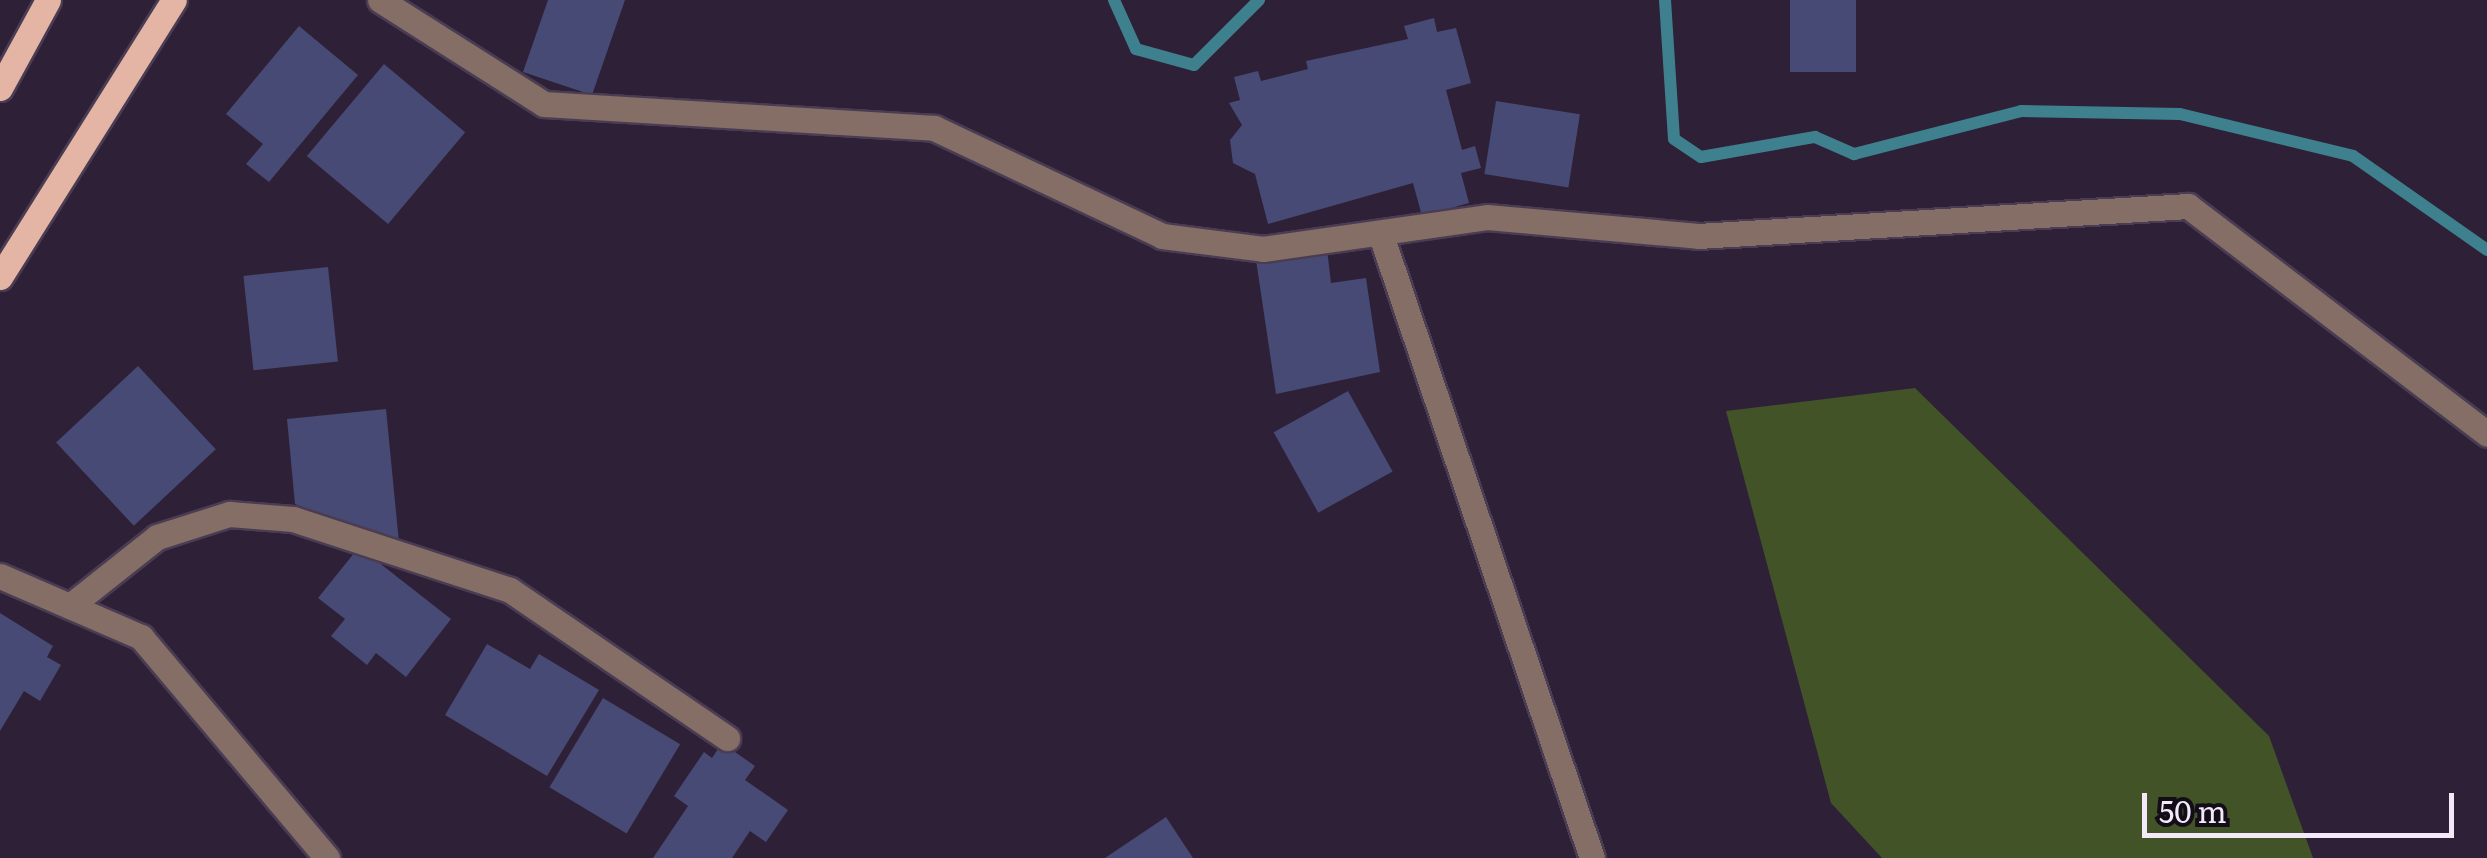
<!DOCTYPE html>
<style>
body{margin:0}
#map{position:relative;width:2487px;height:858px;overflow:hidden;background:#2e2037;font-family:Literata,serif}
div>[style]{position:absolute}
.forest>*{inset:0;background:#425328}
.stream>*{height:12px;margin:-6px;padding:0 6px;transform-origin:6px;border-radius:6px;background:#3f808e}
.building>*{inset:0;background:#474a74;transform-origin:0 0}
.roads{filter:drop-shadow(2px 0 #4a3c52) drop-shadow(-2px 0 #4a3c52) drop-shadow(0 2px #4a3c52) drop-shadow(0 -2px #4a3c52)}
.minor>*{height:25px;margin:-12.5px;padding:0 12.5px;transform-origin:12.5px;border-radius:12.5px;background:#846e66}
.major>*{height:25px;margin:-12.5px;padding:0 12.5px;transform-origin:12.5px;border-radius:12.5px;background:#e4b5a4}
span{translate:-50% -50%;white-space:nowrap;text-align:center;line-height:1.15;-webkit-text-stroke:9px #130d17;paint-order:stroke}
.scale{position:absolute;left:2142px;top:793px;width:312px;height:45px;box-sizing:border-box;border:5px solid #f3e9f9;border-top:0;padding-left:12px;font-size:30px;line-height:35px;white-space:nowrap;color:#f3e9f9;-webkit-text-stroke:8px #130d17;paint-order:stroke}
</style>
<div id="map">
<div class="forest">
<i style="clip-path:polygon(1915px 388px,2269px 736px,2313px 858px,1882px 858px,1831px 803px,1726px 411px)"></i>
</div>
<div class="stream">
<i style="left:1114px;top:0;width:54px;rotate:65.8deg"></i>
<i style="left:1136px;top:49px;width:60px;rotate:15.4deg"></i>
<i style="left:1194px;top:65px;width:92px;rotate:-45deg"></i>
<i style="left:1665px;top:0;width:139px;rotate:86.3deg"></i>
<i style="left:1674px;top:139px;width:32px;rotate:34deg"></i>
<i style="left:1701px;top:157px;width:116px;rotate:-10deg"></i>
<i style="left:1815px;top:137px;width:43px;rotate:23.6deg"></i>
<i style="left:1854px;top:154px;width:172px;rotate:-14.4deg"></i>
<i style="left:2021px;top:111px;width:159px;rotate:1.1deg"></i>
<i style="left:2180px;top:114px;width:178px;rotate:13.6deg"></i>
<i style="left:2353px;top:156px;width:164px;rotate:35deg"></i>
</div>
<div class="building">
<i style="clip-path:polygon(548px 0,625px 0,592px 95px,523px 72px)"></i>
<i style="left:1790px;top:0;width:66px;height:72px"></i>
<i style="clip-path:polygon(1434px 18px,1437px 32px,1456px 28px,1471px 83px,1446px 90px,1462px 150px,1475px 146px,1481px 168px,1461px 173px,1469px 203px,1422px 216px,1413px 183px,1268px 224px,1255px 174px,1233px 163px,1230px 140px,1242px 125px,1229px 103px,1240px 100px,1234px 77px,1258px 71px,1261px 81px,1308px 69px,1306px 61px,1408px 39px,1404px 26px)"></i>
<i style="clip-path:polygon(299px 26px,358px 75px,269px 182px,246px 164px,263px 144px,226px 114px)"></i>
<i style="left:384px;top:64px;width:106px;height:120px;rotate:40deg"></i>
<i style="left:1496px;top:101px;width:85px;height:74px;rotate:9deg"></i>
<i style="clip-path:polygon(1327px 249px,1331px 283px,1366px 278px,1380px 372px,1276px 394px,1256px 260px)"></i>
<i style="left:328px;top:267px;width:95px;height:85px;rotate:84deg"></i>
<i style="left:138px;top:366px;width:114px;height:112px;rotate:47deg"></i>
<i style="left:1348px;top:391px;width:92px;height:85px;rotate:61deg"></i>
<i style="clip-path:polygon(386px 409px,399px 543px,295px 504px,287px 419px)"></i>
<i style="clip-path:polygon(359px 547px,451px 619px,406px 677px,376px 653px,367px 665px,331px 636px,345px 619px,318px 598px)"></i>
<i style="clip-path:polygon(0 613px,53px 646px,47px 657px,61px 665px,40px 701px,24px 691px,0 731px)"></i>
<i style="clip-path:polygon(487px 644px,530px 669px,539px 654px,599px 690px,547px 776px,445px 715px)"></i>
<i style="left:603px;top:698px;width:90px;height:104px;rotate:31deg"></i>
<i style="clip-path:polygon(722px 743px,755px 766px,745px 780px,788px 810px,766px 842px,750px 831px,732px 858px,653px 858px,688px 806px,674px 796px,704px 752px,712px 758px)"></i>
<i style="clip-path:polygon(1166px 817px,1193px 858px,1105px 858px)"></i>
</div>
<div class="roads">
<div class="minor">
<i style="left:380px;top:0;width:194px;rotate:32.4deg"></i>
<i style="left:544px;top:104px;width:391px;rotate:3.5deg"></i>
<i style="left:934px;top:128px;width:252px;rotate:25.3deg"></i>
<i style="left:1162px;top:236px;width:102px;rotate:7.3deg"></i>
<i style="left:1263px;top:249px;width:226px;rotate:-8.1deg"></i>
<i style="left:1487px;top:217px;width:212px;rotate:5.1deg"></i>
<i style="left:1698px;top:236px;width:491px;rotate:-3.5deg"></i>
<i style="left:2188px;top:206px;width:376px;rotate:37.3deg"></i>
<i style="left:1382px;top:238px;width:655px;rotate:71.29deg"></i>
<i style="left:0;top:576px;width:154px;rotate:23.4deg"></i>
<i style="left:141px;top:637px;width:289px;rotate:49.9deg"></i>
<i style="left:70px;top:606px;width:111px;rotate:-38.4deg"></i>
<i style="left:157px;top:537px;width:76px;rotate:-17.7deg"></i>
<i style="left:229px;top:514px;width:64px;rotate:4.5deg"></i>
<i style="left:293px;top:519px;width:228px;rotate:18.1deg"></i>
<i style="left:510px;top:590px;width:263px;rotate:34.3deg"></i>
</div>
<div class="major">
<i style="left:0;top:88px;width:100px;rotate:-61.4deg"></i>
<i style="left:0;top:277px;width:327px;rotate:-57.9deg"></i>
</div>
</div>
<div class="scale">50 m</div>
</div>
